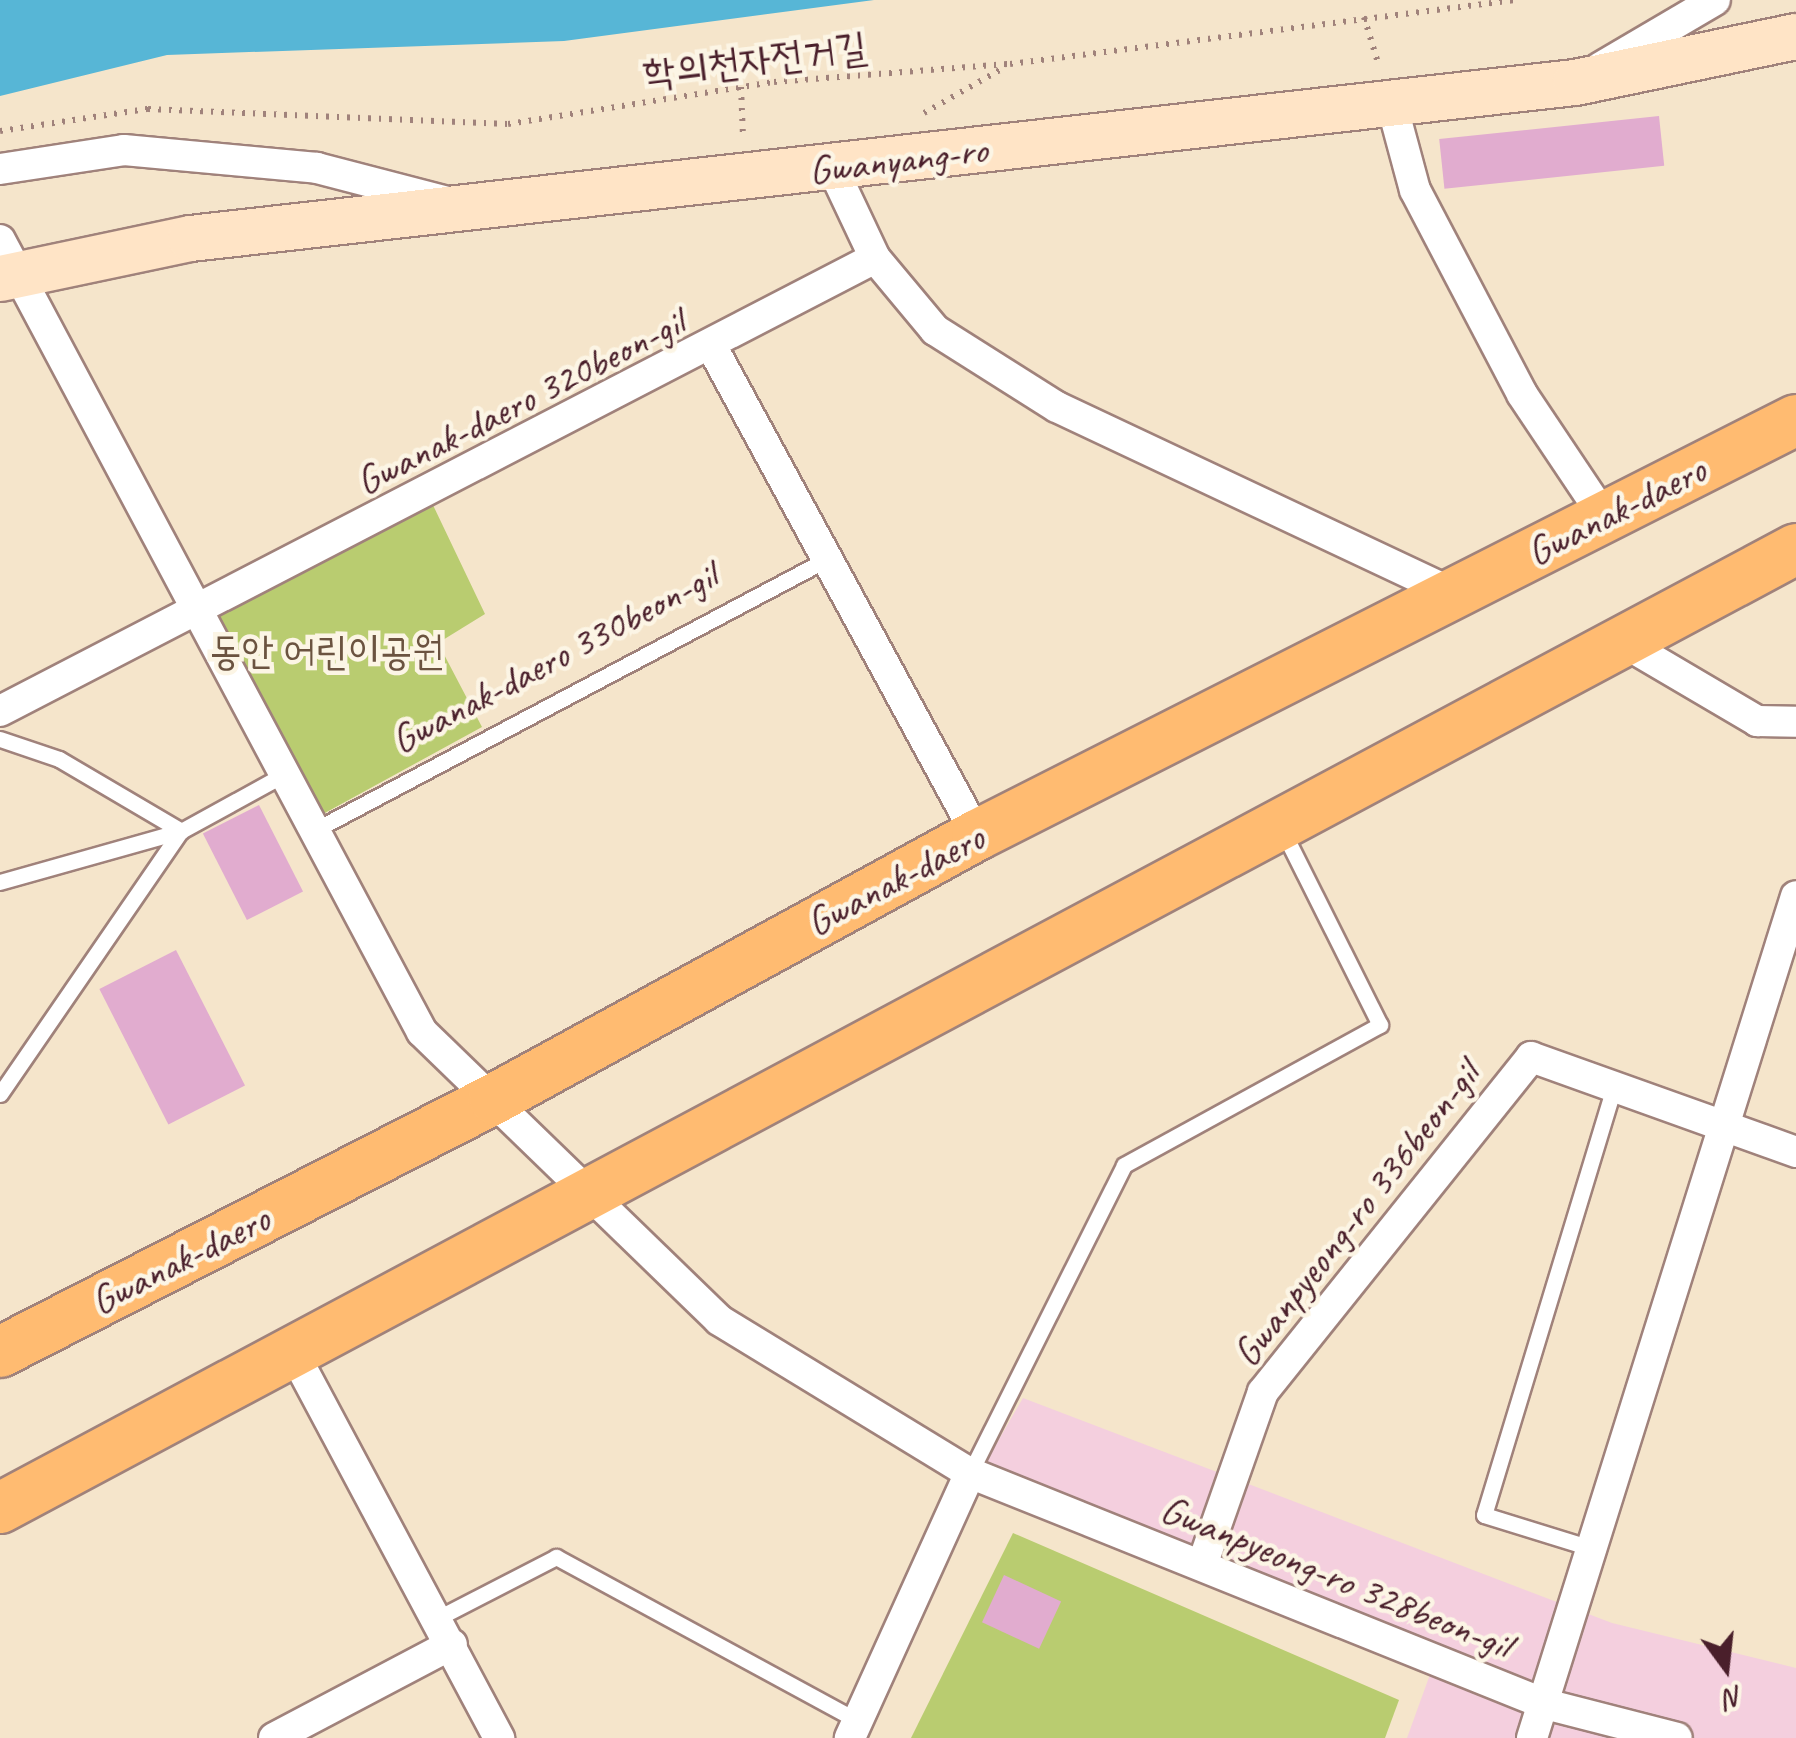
<!DOCTYPE html>
<meta charset="utf-8">
<style>
body{margin:0}
#map{position:relative;width:1796px;height:1738px;overflow:hidden;background:#f5e5cb;font-family:Caveat,"Poor Story",sans-serif}
div>[style]{position:absolute}
.built>*{inset:0;background:#f4cfde}
.green>*{inset:0;background:#b9cc70}
.water>*{inset:0;background:#57b6d6}
.building>*{inset:0;background:#e1accf;transform-origin:0 0}
.path>*{height:6px;margin-top:-3px;transform-origin:0;background:repeating-linear-gradient(90deg,#a0827b 0 2.5px,transparent 0 10.5px)}
.roads{filter:drop-shadow(2px 0 #a0827b) drop-shadow(-2px 0 #a0827b) drop-shadow(0 2px #a0827b) drop-shadow(0 -2px #a0827b)}
.lane>*{height:15px;margin:-7.5px;padding:0 7.5px;transform-origin:7.5px;border-radius:7.5px;background:#fff}
.street>*{height:30px;margin:-15px;padding:0 15px;transform-origin:15px;border-radius:15px;background:#fff}
.secondary>*{height:45px;margin:-22.5px;padding:0 22.5px;transform-origin:22.5px;border-radius:22.5px;background:#ffe4c6}
.primary>*{height:50px;margin:-25px;padding:0 25px;transform-origin:25px;border-radius:25px;background:#ffbb71}
span{translate:-50% -50%;white-space:nowrap;text-align:center;line-height:1.15;-webkit-text-stroke:9px #fcf5e5;paint-order:stroke}
.street-label{font-size:40px;color:#4a1f2b}
.park-label{font-size:40px;color:#6b5340}
.north{position:absolute;left:1676px;top:1618px;width:100px;height:100px;-webkit-text-stroke:8px #fcf5e5;paint-order:stroke;rotate:165deg;font-size:28px;font-weight:700;line-height:40px;text-align:center;color:#4a1f2b}
.north::after{content:'';display:block;margin:auto;width:35px;height:45px;background:#4a1f2b;clip-path:polygon(50% 0,100% 100%,50% 72%,0 100%)}
</style>
<div id="map">
<div class="built">
<i style="clip-path:polygon(1023px 1398px,1612px 1623px,1796px 1668px,1796px 1738px,1407px 1738px,1437px 1655px,984px 1465px)"></i>
</div>
<div class="green">
<i style="clip-path:polygon(432px 503px,485px 614px,438px 643px,482px 727px,323px 814px,309px 808px,213px 622px,215px 610px)"></i>
<i style="clip-path:polygon(1013px 1533px,1399px 1700px,1385px 1738px,911px 1738px)"></i>
</div>
<div class="water">
<i style="clip-path:polygon(0 0,874px 0,564px 41px,167px 55px,0 96px)"></i>
</div>
<div class="building">
<i style="left:1659px;top:116px;width:50px;height:221px;rotate:84deg"></i>
<i style="left:259px;top:805px;width:97px;height:63px;rotate:63deg"></i>
<i style="left:176px;top:950px;width:152px;height:86px;rotate:63deg"></i>
<i style="left:1004px;top:1575px;width:63px;height:52px;rotate:25deg"></i>
</div>
<div class="path">
<i style="left:1364px;top:17px;width:51px;rotate:73deg"></i>
<i style="left:741px;top:87px;width:50px;rotate:87.7deg"></i>
<i style="left:924px;top:113px;width:93px;rotate:-29.6deg"></i>
<i style="left:0;top:131px;width:150px;rotate:-8.5deg"></i>
<i style="left:148px;top:109px;width:360px;rotate:2.4deg"></i>
<i style="left:508px;top:124px;width:269px;rotate:-9deg"></i>
<i style="left:774px;top:82px;width:237px;rotate:-4.4deg"></i>
<i style="left:1010px;top:64px;width:509px;rotate:-7.22deg"></i>
</div>
<div class="roads">
<div class="lane">
<i style="left:0;top:739px;width:62px;rotate:18.7deg"></i>
<i style="left:59px;top:759px;width:142px;rotate:30.5deg"></i>
<i style="left:181px;top:831px;width:188px;rotate:164.3deg"></i>
<i style="left:313px;top:831px;width:584px;rotate:-27.88deg"></i>
<i style="left:0;top:1094px;width:319px;rotate:-55.5deg"></i>
<i style="left:181px;top:831px;width:116px;rotate:-28.8deg"></i>
<i style="left:970px;top:1473px;width:344px;rotate:-63.4deg"></i>
<i style="left:1124px;top:1165px;width:292px;rotate:-28.7deg"></i>
<i style="left:1380px;top:1025px;width:215px;rotate:-116.6deg"></i>
<i style="left:1594px;top:1549px;width:115px;rotate:-162.8deg"></i>
<i style="left:1484px;top:1515px;width:446px;rotate:-73.1deg"></i>
<i style="left:438px;top:1618px;width:133px;rotate:-27.3deg"></i>
<i style="left:556px;top:1557px;width:344px;rotate:28.5deg"></i>
</div>
<div class="street">
<i style="left:1601px;top:67px;width:132px;rotate:-30.4deg"></i>
<i style="left:1392px;top:105px;width:88px;rotate:74.9deg"></i>
<i style="left:1415px;top:190px;width:230px;rotate:62.3deg"></i>
<i style="left:1522px;top:394px;width:149px;rotate:56.2deg"></i>
<i style="left:832px;top:167px;width:101px;rotate:64.7deg"></i>
<i style="left:875px;top:258px;width:94px;rotate:50.2deg"></i>
<i style="left:935px;top:330px;width:144px;rotate:32.3deg"></i>
<i style="left:1057px;top:407px;width:438px;rotate:25.2deg"></i>
<i style="left:0;top:169px;width:125px;rotate:-8.7deg"></i>
<i style="left:124px;top:150px;width:194px;rotate:5.3deg"></i>
<i style="left:317px;top:168px;width:131px;rotate:14.6deg"></i>
<i style="left:0;top:240px;width:897px;rotate:61.95deg"></i>
<i style="left:422px;top:1032px;width:414px;rotate:44.1deg"></i>
<i style="left:719px;top:1320px;width:294px;rotate:31.4deg"></i>
<i style="left:970px;top:1473px;width:291px;rotate:114.4deg"></i>
<i style="left:713px;top:349px;width:553px;rotate:61.49deg"></i>
<i style="left:1623px;top:642px;width:156px;rotate:30.5deg"></i>
<i style="left:1757px;top:721px;width:39px;rotate:1deg"></i>
<i style="left:0;top:711px;width:985px;rotate:-27.37deg"></i>
<i style="left:293px;top:1352px;width:438px;rotate:61.9deg"></i>
<i style="left:970px;top:1473px;width:620px;rotate:21.89deg"></i>
<i style="left:1545px;top:1704px;width:136px;rotate:14.4deg"></i>
<i style="left:1202px;top:1565px;width:183px;rotate:-70.6deg"></i>
<i style="left:1263px;top:1392px;width:429px;rotate:-51.3deg"></i>
<i style="left:1531px;top:1057px;width:282px;rotate:19.7deg"></i>
<i style="left:274px;top:1738px;width:201px;rotate:-27.8deg"></i>
<i style="left:1532px;top:1738px;width:882px;rotate:-72.59deg"></i>
</div>
<div class="secondary">
<i style="left:0;top:278px;width:194px;rotate:-11.9deg"></i>
<i style="left:190px;top:238px;width:1394px;rotate:-6.43deg"></i>
<i style="left:1575px;top:82px;width:226px;rotate:-11.8deg"></i>
</div>
<div class="primary">
<i style="left:0;top:1352px;width:555px;rotate:-27.12deg"></i>
<i style="left:494px;top:1099px;width:550px;rotate:-28.66deg"></i>
<i style="left:977px;top:835px;width:918px;rotate:-26.87deg"></i>
<i style="left:0;top:1508px;width:2036px;rotate:-28.1deg"></i>
</div>
</div>
<div class="street-label">
<span style="left:755px;top:60px;rotate:-7deg">학의천자전거길</span>
<span style="left:898px;top:160px;rotate:-7deg">Gwanyang-ro</span>
<span style="left:520px;top:402px;rotate:-27deg">Gwanak-daero 320beon-gil</span>
<span style="left:1616px;top:511px;rotate:-27deg">Gwanak-daero</span>
<span style="left:554px;top:658px;rotate:-28deg">Gwanak-daero 330beon-gil</span>
<span style="left:895px;top:880px;rotate:-28deg">Gwanak-daero</span>
<span style="left:1356px;top:1214px;rotate:-52deg">Gwanpyeong-ro 336beon-gil</span>
<span style="left:180px;top:1260px;rotate:-27deg">Gwanak-daero</span>
<span style="left:1336px;top:1577px;rotate:22deg">Gwanpyeong-ro 328beon-gil</span>
</div>
<div class="park-label">
<span style="left:327px;top:651px">동안 어린이공원</span>
</div>
<div class="north">N</div>
</div>
